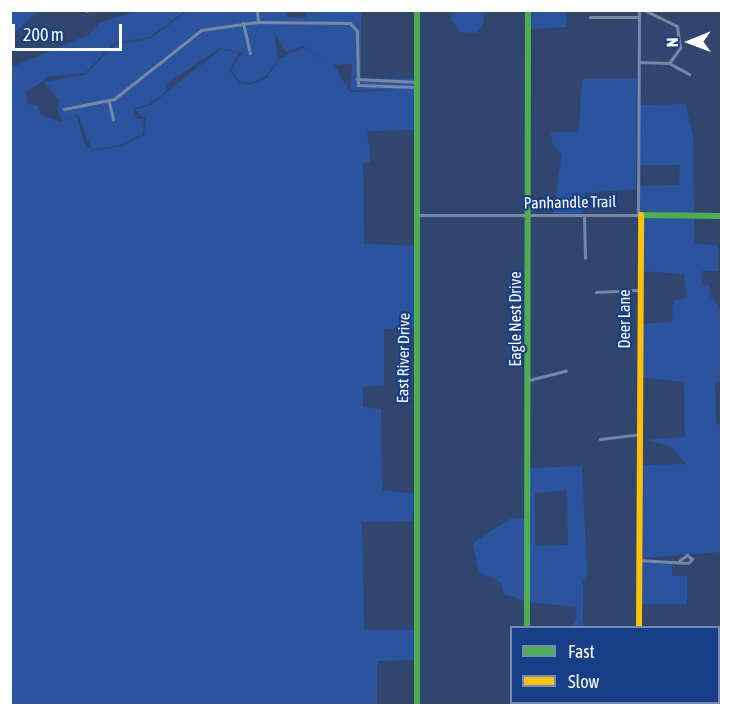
<!DOCTYPE html>
<style>
body{margin:0}
#map{position:relative;width:732px;height:716px;overflow:hidden;background:#31466e;font-family:"Asap Condensed",sans-serif}
div>[style]{position:absolute}
.green>*{inset:0;background:#2a549f}
.street>*{height:3px;margin:-1.5px;padding:0 1.5px;transform-origin:1.5px;border-radius:1.5px;background:#7887a4}
.fast>*{height:6px;margin:-3px;padding:0 3px;transform-origin:3px;border-radius:3px;background:#4caf50}
.slow>*{height:6px;margin:-3px;padding:0 3px;transform-origin:3px;border-radius:3px;background:#ffc107}
span{translate:-50% -50%;white-space:nowrap;text-align:center;line-height:1.15;-webkit-text-stroke:4.5px #173e88;paint-order:stroke}
.street-label{font-size:16px;color:#fff}
.frame{position:absolute;inset:0;border:12px solid #fff;pointer-events:none}
.legend{position:absolute;left:510px;top:626px;width:210px;height:78px;box-sizing:border-box;background:#173e88;border:2px solid #748bb8;margin:0;padding:8px 10px;list-style:none;font-size:18px;color:#fff}
.legend li{display:flex;align-items:center;gap:12px;height:30px}
.legend b{width:30px;border:2px solid #748bb8}
.north{position:absolute;left:660px;top:12px;width:60px;height:60px;-webkit-text-stroke:4px #173e88;paint-order:stroke;rotate:269deg;font-size:16px;font-weight:700;line-height:24px;text-align:center;color:#fff}
.north::after{content:'';display:block;margin:auto;width:21px;height:27px;background:#fff;clip-path:polygon(50% 0,100% 100%,50% 72%,0 100%)}
.scale{position:absolute;left:12px;top:24px;width:110px;height:27px;box-sizing:border-box;border:3px solid #fff;border-top:0;padding-left:8px;font-size:18px;line-height:21px;white-space:nowrap;color:#fff;-webkit-text-stroke:4px #173e88;paint-order:stroke}
</style>
<div id="map">
<div class="green">
<i style="clip-path:polygon(11px 10px,39px 10px,39px 11px,11px 35px)"></i>
<i style="clip-path:polygon(361px 10px,361px 79px,414px 78px,414px 90px,350px 90px,352px 64px,331px 65px,303px 46px,286px 52px,274px 32px,278px 60px,267px 75px,252px 83px,239px 81px,231px 70px,242px 53px,220px 48px,168px 83px,165px 92px,149px 104px,133px 109px,137px 119px,144px 119px,143px 134px,121px 145px,92px 150px,78px 114px,63px 121px,57px 110px,59px 100px,44px 82px,85px 75px,115px 45px,150px 39px,188px 11px,287px 11px,287px 17px,307px 18px,307px 11px)"></i>
<i style="clip-path:polygon(136px 11px,185px 11px,150px 37px,114px 43px,85px 73px,50px 76px,26px 92px,27px 104px,37px 105px,41px 115px,59px 122px,77px 116px,84px 143px,92px 151px,122px 146px,144px 135px,146px 119px,135px 110px,151px 105px,221px 49px,239px 53px,229px 70px,239px 83px,251px 85px,267px 78px,280px 58px,304px 48px,335px 67px,350px 92px,416px 89px,416px 130px,367px 131px,371px 162px,363px 163px,364px 244px,416px 246px,415px 328px,384px 329px,384px 385px,363px 387px,363px 407px,381px 409px,382px 490px,415px 494px,412px 521px,362px 522px,364px 630px,414px 630px,415px 660px,377px 661px,377px 705px,11px 705px,10px 68px,88px 35px,100px 23px)"></i>
<i style="clip-path:polygon(454px 11px,484px 11px,483px 25px,476px 33px,460px 32px,451px 19px)"></i>
<i style="clip-path:polygon(530px 11px,565px 11px,567px 27px,530px 29px)"></i>
<i style="clip-path:polygon(582px 79px,637px 79px,636px 189px,585px 193px,583px 214px,553px 214px,562px 155px,552px 143px,551px 132px,579px 132px)"></i>
<i style="clip-path:polygon(685px 104px,693px 135px,694px 214px,640px 213px,640px 186px,679px 185px,680px 165px,640px 165px,640px 105px)"></i>
<i style="clip-path:polygon(640px 217px,694px 217px,695px 243px,718px 246px,718px 271px,702px 271px,701px 284px,709px 285px,710px 296px,721px 310px,721px 381px,715px 382px,716px 424px,722px 425px,721px 552px,640px 558px,640px 465px,687px 464px,670px 446px,645px 440px,685px 437px,684px 382px,640px 377px,640px 324px,672px 322px,673px 301px,687px 298px,684px 274px,640px 271px)"></i>
<i style="clip-path:polygon(evenodd,582px 466px,587px 574px,583px 581px,583px 627px,570px 627px,577px 619px,576px 607px,529px 602px,530px 468px,582px 466px,567px 490px,568px 545px,535px 546px,535px 493px,567px 490px)"></i>
<i style="clip-path:polygon(525px 518px,525px 601px,504px 594px,501px 582px,479px 572px,473px 543px,510px 519px)"></i>
<i style="clip-path:polygon(640px 562px,672px 562px,672px 576px,687px 576px,687px 604px,641px 604px)"></i>
</div>
<div class="street">
<i style="left:257px;top:10px;width:12px;rotate:85deg"></i>
<i style="left:87px;top:11px;width:1px;rotate:-90deg"></i>
<i style="left:590px;top:17px;width:49px"></i>
<i style="left:243px;top:23px;width:31px;rotate:77deg"></i>
<i style="left:639px;top:62px;width:30px;rotate:2deg"></i>
<i style="left:669px;top:63px;width:19px;rotate:-54deg"></i>
<i style="left:680px;top:48px;width:22px;rotate:-98deg"></i>
<i style="left:677px;top:26px;width:37px;rotate:-154deg"></i>
<i style="left:669px;top:63px;width:23px;rotate:29deg"></i>
<i style="left:357px;top:79px;width:61px;rotate:2.8deg"></i>
<i style="left:109px;top:102px;width:18px;rotate:77deg"></i>
<i style="left:64px;top:109px;width:51px;rotate:-11.3deg"></i>
<i style="left:114px;top:99px;width:111px;rotate:-38.4deg"></i>
<i style="left:201px;top:30px;width:58px;rotate:-8deg"></i>
<i style="left:258px;top:22px;width:92px;rotate:0.6deg"></i>
<i style="left:350px;top:23px;width:11px;rotate:49deg"></i>
<i style="left:357px;top:31px;width:54px;rotate:88.9deg"></i>
<i style="left:358px;top:85px;width:59px;rotate:1.9deg"></i>
<i style="left:418px;top:215px;width:220px"></i>
<i style="left:638px;top:215px;width:205px;rotate:-89.7deg"></i>
<i style="left:584px;top:216px;width:42px;rotate:88.6deg"></i>
<i style="left:596px;top:292px;width:41px;rotate:-2.8deg"></i>
<i style="left:529px;top:380px;width:38px;rotate:-14deg"></i>
<i style="left:600px;top:439px;width:38px;rotate:-7deg"></i>
<i style="left:638px;top:560px;width:50px;rotate:3.4deg"></i>
<i style="left:688px;top:563px;width:6px;rotate:-45deg"></i>
<i style="left:692px;top:559px;width:6px;rotate:-141deg"></i>
<i style="left:687px;top:555px;width:9px;rotate:144deg"></i>
<i style="left:528px;top:702px;width:4px;rotate:90deg"></i>
</div>
<div class="fast">
<i style="left:417px;top:10px;width:696px;rotate:90deg"></i>
<i style="left:641px;top:215px;width:81px;rotate:0.7deg"></i>
<i style="left:527px;top:628px;width:618px;rotate:-89.91deg"></i>
<i style="left:638px;top:702px;width:4px;rotate:90deg"></i>
</div>
<div class="slow">
<i style="left:639px;top:628px;width:413px;rotate:-89.7deg"></i>
</div>
<div class="street-label">
<span style="left:570px;top:202px;rotate:-1deg">Panhandle Trail</span>
<span style="left:515px;top:319px;rotate:-90deg">Eagle Nest Drive</span>
<span style="left:624px;top:319px;rotate:-90deg">Deer Lane</span>
<span style="left:403px;top:358px;rotate:-89deg">East River Drive</span>
</div>
<div class="frame"></div>
<ul class="legend">
<li><b style="height:8px;background:#4caf50"></b>Fast</li>
<li><b style="height:8px;background:#ffc107"></b>Slow</li>
</ul>
<div class="north">N</div>
<div class="scale">200 m</div>
</div>
